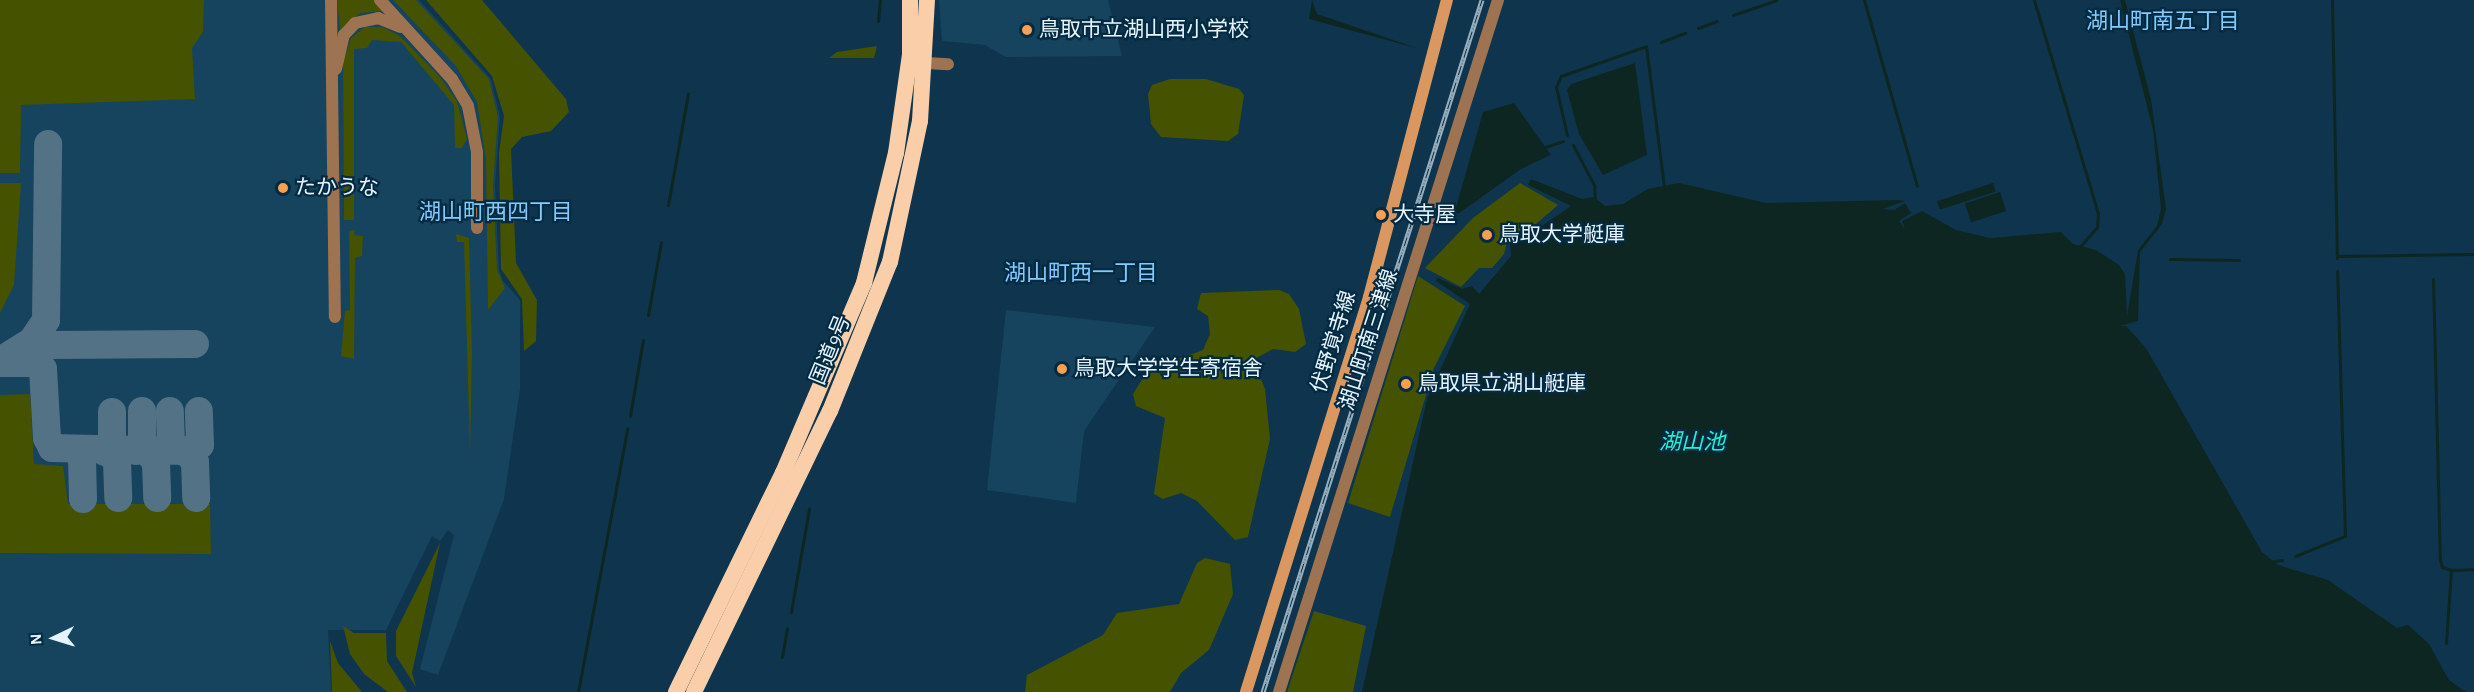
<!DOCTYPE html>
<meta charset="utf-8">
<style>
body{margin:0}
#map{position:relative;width:2474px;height:692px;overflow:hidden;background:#0e354d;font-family:"Alegreya Sans","Noto Sans JP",sans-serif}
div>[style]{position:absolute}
.built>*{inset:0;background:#16435d}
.green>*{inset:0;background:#455200}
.water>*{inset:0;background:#0e2622;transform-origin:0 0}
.stream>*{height:3px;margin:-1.5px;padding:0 1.5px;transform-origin:1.5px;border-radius:1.5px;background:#0e2622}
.taxiway>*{height:28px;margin:-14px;padding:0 14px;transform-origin:14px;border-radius:14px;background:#537286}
.tertiary>*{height:12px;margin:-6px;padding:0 6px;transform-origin:6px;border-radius:6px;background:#9d7351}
.secondary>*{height:12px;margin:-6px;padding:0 6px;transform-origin:6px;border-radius:6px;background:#da975f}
.trunk>*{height:16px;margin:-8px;padding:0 8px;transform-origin:8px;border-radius:8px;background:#facea8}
.rail>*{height:5px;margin-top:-2.5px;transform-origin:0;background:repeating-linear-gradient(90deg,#022b42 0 9px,#98afbe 0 18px);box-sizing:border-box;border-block:2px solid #98afbe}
.dots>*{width:16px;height:16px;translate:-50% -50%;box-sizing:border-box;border:3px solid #022b42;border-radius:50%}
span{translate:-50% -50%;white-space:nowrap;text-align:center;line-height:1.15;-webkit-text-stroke:4.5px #022b42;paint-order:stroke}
.poi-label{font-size:21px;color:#e6f4fe}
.left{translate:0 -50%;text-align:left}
.street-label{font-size:21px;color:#e6f4fe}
.neighbourhood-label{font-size:22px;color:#82cafc}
.water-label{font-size:22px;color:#23f0d4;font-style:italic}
.north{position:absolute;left:24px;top:608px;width:60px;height:60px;-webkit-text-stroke:4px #022b42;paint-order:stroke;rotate:266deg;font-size:16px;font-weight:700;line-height:24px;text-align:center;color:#e6f4fe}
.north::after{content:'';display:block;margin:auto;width:21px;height:27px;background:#e6f4fe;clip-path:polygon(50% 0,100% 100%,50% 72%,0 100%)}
</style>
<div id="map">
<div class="built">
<i style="clip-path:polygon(0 0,419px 0,491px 79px,500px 117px,495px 185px,499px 270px,503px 281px,520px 300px,520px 389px,504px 499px,438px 675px,420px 669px,454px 535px,448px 530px,440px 541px,432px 536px,386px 630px,328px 630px,331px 692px,0 692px)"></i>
<i style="clip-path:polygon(939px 0,1108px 0,1122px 56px,1006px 57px,985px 45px,942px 41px)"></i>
<i style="clip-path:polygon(1006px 310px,1155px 327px,1084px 431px,1076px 503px,987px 490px)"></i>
</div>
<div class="green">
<i style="clip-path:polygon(0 0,204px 0,203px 32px,192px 48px,195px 99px,21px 105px,20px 173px,0 173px)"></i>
<i style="clip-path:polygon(337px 0,374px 0,384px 11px,360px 13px,340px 30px)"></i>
<i style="clip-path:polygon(393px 0,416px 0,489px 79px,498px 117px,493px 186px,497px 270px,505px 288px,488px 310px,486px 159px,477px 102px,456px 66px)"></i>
<i style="clip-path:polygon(426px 0,482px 0,566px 99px,569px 112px,551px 131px,522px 137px,511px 149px,516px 263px,537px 300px,536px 341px,524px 351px,522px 299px,501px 269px,499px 153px,504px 116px,492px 76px)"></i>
<i style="clip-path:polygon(365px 27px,382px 27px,400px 36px,440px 77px,457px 101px,467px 139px,462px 148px,455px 148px,454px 105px,401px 42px,372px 40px,367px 48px,354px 49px,354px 220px,344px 220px,343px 62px,351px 38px)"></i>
<i style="clip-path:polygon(877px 46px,874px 58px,829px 58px,837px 52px)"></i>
<i style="clip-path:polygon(1170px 79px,1206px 79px,1239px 89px,1244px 95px,1238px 134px,1228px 141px,1161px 137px,1151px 124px,1148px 94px,1152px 85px)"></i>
<i style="clip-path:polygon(0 183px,21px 183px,14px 285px,0 313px)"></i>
<i style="clip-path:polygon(1520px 183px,1558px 205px,1528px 231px,1508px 238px,1504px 254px,1492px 268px,1479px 268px,1461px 287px,1425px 268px,1473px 218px)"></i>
<i style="clip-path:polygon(355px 230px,354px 235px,363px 236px,362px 256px,355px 258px,354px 359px,341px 356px,345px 311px,350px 310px,349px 231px)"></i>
<i style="clip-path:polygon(456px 234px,469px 238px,472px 353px,470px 453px,464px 242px,457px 242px)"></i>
<i style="clip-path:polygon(1418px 276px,1465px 306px,1434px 368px,1390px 517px,1348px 503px)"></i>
<i style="clip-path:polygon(1279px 290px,1289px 294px,1299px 309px,1306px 344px,1295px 352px,1273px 349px,1253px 360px,1265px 389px,1270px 439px,1248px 537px,1235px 540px,1197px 501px,1181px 493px,1163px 499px,1154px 494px,1165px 418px,1136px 406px,1133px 394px,1156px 357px,1181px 358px,1203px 350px,1210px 334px,1208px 316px,1197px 309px,1201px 293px)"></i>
<i style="clip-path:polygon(30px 394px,34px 464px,63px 466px,68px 504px,210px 504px,211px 554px,0 553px,0 395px)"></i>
<i style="clip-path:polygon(440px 543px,412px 673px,416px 687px,396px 656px,396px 631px)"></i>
<i style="clip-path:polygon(1205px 558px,1230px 564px,1233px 594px,1209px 650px,1181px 673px,1170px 692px,1025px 692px,1027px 675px,1103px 635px,1117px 613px,1179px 604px,1197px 563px)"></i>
<i style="clip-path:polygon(1314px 611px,1366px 626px,1353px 692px,1287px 692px)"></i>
<i style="clip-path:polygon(343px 626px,354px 633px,386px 633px,387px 661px,407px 692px,388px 692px,364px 674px,350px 654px)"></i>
<i style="clip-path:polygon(330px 641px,338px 663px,362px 692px,332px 692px)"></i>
</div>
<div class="water">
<i style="clip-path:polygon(1312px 0,1317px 14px,1420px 49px,1309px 19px)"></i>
<i style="clip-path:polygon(2120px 0,2125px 0,2151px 99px,2166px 209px,2162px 224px,2140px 252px,2138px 321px,2120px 326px,2126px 326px,2146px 348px,2262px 552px,2278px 565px,2328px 580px,2397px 628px,2408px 625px,2429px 644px,2449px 680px,2466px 692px,1362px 692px,1427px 399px,1470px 304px,1436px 281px,1438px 278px,1462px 289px,1472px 286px,1479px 294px,1511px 256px,1510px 240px,1532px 233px,1571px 206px,1528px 185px,1531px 179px,1582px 199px,1594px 197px,1605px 206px,1623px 204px,1648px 189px,1679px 183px,1766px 203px,1899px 200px,1905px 201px,1883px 209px,1894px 210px,1905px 203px,1911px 213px,1899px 221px,1905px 229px,1902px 221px,1922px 211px,1956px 230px,1990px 238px,2061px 232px,2073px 244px,2096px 250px,2119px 265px,2125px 274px,2127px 316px,2138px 250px,2157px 226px,2161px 209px,2153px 130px)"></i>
<i style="clip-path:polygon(1635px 63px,1647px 155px,1603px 175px,1579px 134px,1567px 90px,1571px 84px)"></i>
<i style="clip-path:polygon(1514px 103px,1551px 155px,1521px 169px,1458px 214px,1455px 211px,1483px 112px)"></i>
<i style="left:1993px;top:183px;width:9px;height:59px;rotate:72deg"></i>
<i style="left:2000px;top:192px;width:20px;height:37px;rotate:72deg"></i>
</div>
<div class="stream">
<i style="left:1864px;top:0;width:193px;rotate:74.1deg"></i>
<i style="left:2034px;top:0;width:223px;rotate:73.3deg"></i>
<i style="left:2098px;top:214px;width:13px;rotate:94deg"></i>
<i style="left:2097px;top:227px;width:28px;rotate:131deg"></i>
<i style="left:2332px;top:0;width:258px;rotate:88.9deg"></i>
<i style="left:1733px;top:15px;width:46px;rotate:-18.8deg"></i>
<i style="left:878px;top:21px;width:21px;rotate:-85deg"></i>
<i style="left:1698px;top:28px;width:20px;rotate:-20deg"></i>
<i style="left:1661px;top:42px;width:26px;rotate:-21deg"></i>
<i style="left:1646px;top:46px;width:142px;rotate:82.7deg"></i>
<i style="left:1567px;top:135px;width:49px;rotate:-102.9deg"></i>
<i style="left:1556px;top:87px;width:12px;rotate:-66deg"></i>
<i style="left:1561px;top:76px;width:88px;rotate:-19.3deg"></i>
<i style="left:1573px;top:145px;width:45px;rotate:62.3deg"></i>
<i style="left:1594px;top:185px;width:16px;rotate:86deg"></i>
<i style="left:1545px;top:147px;width:19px;rotate:-18deg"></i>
<i style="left:668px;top:205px;width:113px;rotate:-79.8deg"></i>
<i style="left:2337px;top:256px;width:137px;rotate:-0.8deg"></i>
<i style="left:2170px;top:259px;width:69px;rotate:0.8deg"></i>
<i style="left:2433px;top:279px;width:281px;rotate:88.6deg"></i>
<i style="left:2440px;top:560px;width:7px;rotate:74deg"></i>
<i style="left:2442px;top:567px;width:9px;rotate:18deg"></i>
<i style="left:2451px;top:570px;width:23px;rotate:-2deg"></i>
<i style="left:648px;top:315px;width:74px;rotate:-79.9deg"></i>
<i style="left:630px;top:416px;width:77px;rotate:-80.3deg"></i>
<i style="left:2295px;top:556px;width:54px;rotate:-21.8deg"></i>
<i style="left:2345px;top:536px;width:265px;rotate:-91.7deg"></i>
<i style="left:2269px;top:562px;width:13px;rotate:-9deg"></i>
<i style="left:791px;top:612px;width:105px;rotate:-80.1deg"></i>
<i style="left:2446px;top:643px;width:73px;rotate:-86.1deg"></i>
<i style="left:782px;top:657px;width:29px;rotate:-80deg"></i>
<i style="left:578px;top:692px;width:268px;rotate:-79.4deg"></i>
</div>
<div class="taxiway">
<i style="left:18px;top:352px;width:30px;rotate:-14deg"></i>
<i style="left:47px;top:345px;width:148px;rotate:-0.4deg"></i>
<i style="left:0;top:361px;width:38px;rotate:-32deg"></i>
<i style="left:32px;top:341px;width:25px;rotate:-56deg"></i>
<i style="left:46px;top:320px;width:176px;rotate:-89.3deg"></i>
<i style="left:0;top:363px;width:35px"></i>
<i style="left:35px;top:363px;width:10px;rotate:37deg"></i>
<i style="left:43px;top:369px;width:69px;rotate:86.7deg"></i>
<i style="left:47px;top:438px;width:11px;rotate:63deg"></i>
<i style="left:52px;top:448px;width:134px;rotate:1.3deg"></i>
<i style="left:186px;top:451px;width:14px;rotate:51deg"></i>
<i style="left:195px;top:462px;width:36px;rotate:88deg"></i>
<i style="left:136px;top:451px;width:8px;rotate:-45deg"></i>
<i style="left:142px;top:445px;width:34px;rotate:-90deg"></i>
<i style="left:147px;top:451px;width:14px;rotate:51deg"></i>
<i style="left:156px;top:462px;width:36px;rotate:88deg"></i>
<i style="left:165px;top:451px;width:8px;rotate:-45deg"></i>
<i style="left:171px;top:445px;width:34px;rotate:-92deg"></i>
<i style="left:186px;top:451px;width:15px;rotate:-23deg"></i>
<i style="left:200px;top:445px;width:34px;rotate:-92deg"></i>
<i style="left:77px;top:452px;width:8px;rotate:50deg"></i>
<i style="left:82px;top:458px;width:41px;rotate:88.6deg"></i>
<i style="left:105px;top:452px;width:10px;rotate:-45deg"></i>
<i style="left:112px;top:445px;width:33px;rotate:-90deg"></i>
<i style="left:109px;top:452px;width:12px;rotate:48deg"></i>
<i style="left:117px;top:461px;width:37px;rotate:88deg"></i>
</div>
<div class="tertiary">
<i style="left:331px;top:0;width:317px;rotate:89.3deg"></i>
<i style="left:380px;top:0;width:107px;rotate:47.7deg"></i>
<i style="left:452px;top:79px;width:31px;rotate:59deg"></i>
<i style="left:468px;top:106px;width:47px;rotate:78.9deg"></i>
<i style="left:477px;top:152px;width:76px;rotate:90deg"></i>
<i style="left:926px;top:63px;width:22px;rotate:3deg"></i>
<i style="left:336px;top:69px;width:35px;rotate:-77deg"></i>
<i style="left:344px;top:35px;width:16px;rotate:-47deg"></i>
<i style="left:355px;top:23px;width:24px;rotate:-12deg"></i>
<i style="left:378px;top:18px;width:24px;rotate:22deg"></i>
<i style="left:1279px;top:692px;width:726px;rotate:-72.44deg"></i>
</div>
<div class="secondary">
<i style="left:1246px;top:692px;width:414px;rotate:-72.7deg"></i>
<i style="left:1369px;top:297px;width:307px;rotate:-75.3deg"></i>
</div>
<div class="trunk">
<i style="left:676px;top:692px;width:244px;rotate:-64deg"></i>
<i style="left:783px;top:473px;width:207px;rotate:-66.9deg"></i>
<i style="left:864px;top:283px;width:134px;rotate:-76.2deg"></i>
<i style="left:896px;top:153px;width:99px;rotate:-81.9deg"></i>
<i style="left:910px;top:55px;width:55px;rotate:-90deg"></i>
<i style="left:694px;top:692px;width:312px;rotate:-64.2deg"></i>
<i style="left:830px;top:411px;width:161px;rotate:-68.1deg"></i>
<i style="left:890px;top:262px;width:144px;rotate:-78deg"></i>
<i style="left:920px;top:121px;width:121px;rotate:-86.7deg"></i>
</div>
<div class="rail">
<i style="left:1263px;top:692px;width:726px;rotate:-72.44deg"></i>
</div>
<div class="dots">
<i style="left:1027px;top:30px;background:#fa9f4e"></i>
<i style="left:283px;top:188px;background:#fa9f4e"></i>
<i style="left:1381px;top:215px;background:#fa9f4e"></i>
<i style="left:1487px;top:235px;background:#fa9f4e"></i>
<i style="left:1062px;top:369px;background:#fa9f4e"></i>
<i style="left:1406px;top:384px;background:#fa9f4e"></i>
</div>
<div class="poi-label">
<span class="left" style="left:1039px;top:30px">鳥取市立湖山西小学校</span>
<span class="left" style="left:295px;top:188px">たかうな</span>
<span class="left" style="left:1393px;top:215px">大寺屋</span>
<span class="left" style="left:1499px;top:235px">鳥取大学艇庫</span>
<span class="left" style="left:1074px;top:369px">鳥取大学学生寄宿舎</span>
<span class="left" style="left:1418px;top:384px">鳥取県立湖山艇庫</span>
</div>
<div class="street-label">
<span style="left:1369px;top:340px;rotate:-72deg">湖山町南三津線</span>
<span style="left:1334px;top:342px;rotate:-73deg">伏野覚寺線</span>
<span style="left:831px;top:350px;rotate:-68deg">国道9号</span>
</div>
<div class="neighbourhood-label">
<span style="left:2163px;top:22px">湖山町南五丁目</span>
<span style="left:496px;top:213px">湖山町西四丁目</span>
<span style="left:1081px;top:274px">湖山町西一丁目</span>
</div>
<div class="water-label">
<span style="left:1692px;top:443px">湖山池</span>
</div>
<div class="north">N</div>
</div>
